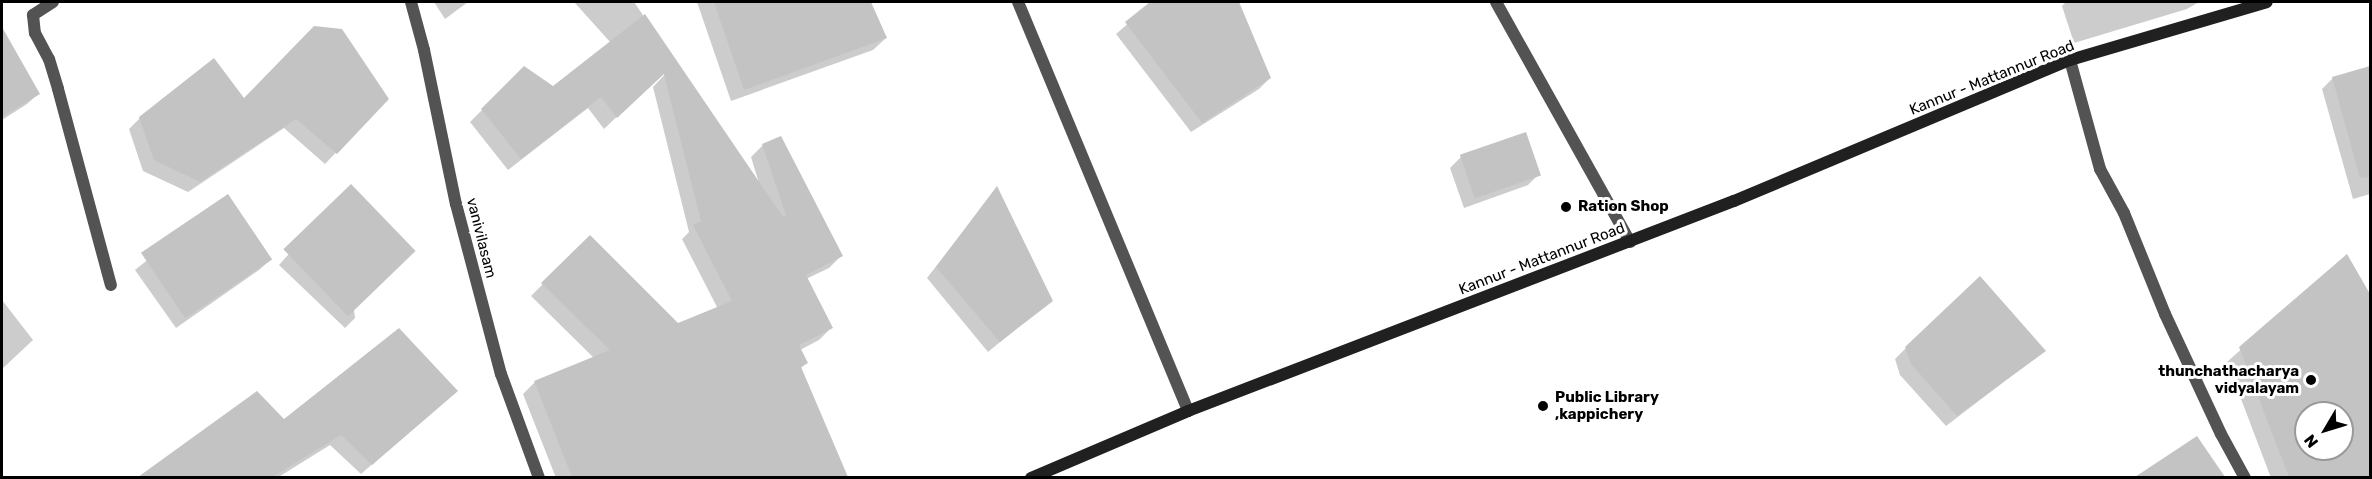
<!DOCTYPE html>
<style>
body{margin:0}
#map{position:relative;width:2372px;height:479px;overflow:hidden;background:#fff;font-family:Rubik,sans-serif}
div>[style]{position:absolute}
.shadow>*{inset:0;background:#0003}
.building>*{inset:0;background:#c3c3c3;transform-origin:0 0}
.lane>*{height:12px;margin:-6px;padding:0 6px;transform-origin:6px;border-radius:6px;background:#535353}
.street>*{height:12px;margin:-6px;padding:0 6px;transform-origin:6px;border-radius:6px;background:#535353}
.secondary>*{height:12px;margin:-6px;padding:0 6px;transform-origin:6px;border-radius:6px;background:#202020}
.dots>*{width:16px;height:16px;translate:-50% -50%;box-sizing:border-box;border:3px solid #fff;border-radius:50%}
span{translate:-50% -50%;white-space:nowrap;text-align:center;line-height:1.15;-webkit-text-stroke:6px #fff;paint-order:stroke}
.street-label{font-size:15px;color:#000}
.poi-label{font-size:15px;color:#000;font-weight:700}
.left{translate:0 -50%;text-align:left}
.right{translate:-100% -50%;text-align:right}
.frame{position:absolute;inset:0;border:3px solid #000;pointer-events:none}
.north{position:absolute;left:2294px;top:401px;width:60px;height:60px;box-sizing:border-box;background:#fff;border:2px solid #999;border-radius:50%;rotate:232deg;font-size:16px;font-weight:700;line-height:24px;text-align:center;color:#000}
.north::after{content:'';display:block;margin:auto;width:21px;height:27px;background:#000;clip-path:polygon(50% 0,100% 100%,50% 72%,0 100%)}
</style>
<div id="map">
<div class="shadow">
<i style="clip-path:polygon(434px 2px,468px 2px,445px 19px)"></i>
<i style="clip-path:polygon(574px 2px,634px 2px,759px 183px,751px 157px,763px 145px,841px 256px,829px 268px,806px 279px,831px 328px,819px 340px,800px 350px,806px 363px,800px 369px,844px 473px,840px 478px,663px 478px,748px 407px,572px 478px,556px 478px,523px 394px,535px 382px,594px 358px,531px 296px,590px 237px,678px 325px,718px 309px,682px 239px,689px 232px,653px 87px,667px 72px,663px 72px,604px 129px,588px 108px,508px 170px,470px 122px,524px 68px,553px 88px,611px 43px)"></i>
<i style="clip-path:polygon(697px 2px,870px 2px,886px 38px,873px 50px,731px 101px)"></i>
<i style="clip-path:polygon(1153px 2px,1238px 2px,1270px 78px,1259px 89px,1191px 132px,1116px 34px)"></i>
<i style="clip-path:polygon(2066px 2px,2199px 2px,2187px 9px,2074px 43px,2062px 6px)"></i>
<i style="clip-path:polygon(2px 30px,38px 94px,27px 104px,2px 120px)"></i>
<i style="clip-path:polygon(2370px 68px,2370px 194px,2353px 199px,2322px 89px,2333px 78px)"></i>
<i style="clip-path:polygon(387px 99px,325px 164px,284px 128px,188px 192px,143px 171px,129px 129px,140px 118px,244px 101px)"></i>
<i style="clip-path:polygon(1461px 157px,1539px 174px,1528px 185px,1464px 208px,1450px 168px)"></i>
<i style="clip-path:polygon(996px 189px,1051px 300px,988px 352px,927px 278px)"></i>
<i style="clip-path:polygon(227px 196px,270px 260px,259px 270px,176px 328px,135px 270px)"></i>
<i style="clip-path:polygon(340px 197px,355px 318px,345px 328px,279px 265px)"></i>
<i style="clip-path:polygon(evenodd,2346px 256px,2370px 296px,2370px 478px,2271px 478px,2227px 362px,2346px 256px,2306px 413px,2342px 413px,2342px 449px,2306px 449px,2306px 413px)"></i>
<i style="clip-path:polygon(2px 300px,33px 340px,2px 369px)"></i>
<i style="clip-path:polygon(1906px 348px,2044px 351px,1946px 426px,1900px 375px,1895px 359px)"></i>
<i style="clip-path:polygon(257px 393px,284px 421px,445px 401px,361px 474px,330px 445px,277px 478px,141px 478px)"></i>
<i style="clip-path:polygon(2196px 438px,2223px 478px,2138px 478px)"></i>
</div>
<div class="building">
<i style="clip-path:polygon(714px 2px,871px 2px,887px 38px,744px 90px)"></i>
<i style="clip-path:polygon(1150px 2px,1239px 2px,1271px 78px,1202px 123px,1125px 22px)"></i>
<i style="clip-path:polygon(645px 14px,783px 217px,786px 215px,762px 144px,781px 136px,843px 256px,806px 275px,833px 328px,799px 345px,808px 363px,801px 367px,848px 477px,572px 477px,534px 381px,610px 350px,541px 283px,590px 235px,678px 323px,732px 301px,693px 225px,701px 221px,664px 74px,617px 118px,601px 97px,521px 159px,481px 109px,524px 66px,553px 86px)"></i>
<i style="clip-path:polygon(314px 26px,342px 29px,389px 99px,337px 154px,296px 119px,200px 182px,154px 160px,139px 117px,214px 58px,244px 98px)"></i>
<i style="clip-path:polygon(2px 27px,40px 94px,2px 117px)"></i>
<i style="clip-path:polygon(2370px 66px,2370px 177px,2360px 178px,2332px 77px)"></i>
<i style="left:1526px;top:132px;width:46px;height:70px;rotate:71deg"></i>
<i style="left:351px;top:184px;width:93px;height:94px;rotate:46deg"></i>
<i style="clip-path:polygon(997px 186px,1053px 301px,1000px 342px,936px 267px)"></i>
<i style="left:228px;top:194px;width:79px;height:105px;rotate:56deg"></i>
<i style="clip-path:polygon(evenodd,2347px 254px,2370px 294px,2370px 477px,2289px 477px,2239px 347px,2347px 254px,2306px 413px,2342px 413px,2342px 449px,2306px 449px,2306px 413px)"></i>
<i style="clip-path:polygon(1980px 276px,2046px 351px,1957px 416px,1911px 364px,1905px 347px)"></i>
<i style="clip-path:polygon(399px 328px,458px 391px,372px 465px,341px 435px,272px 477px,138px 477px,257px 391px,284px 419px)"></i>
<i style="clip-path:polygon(2197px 436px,2225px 477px,2135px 477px)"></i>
</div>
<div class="lane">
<i style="left:53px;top:2px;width:24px;rotate:147deg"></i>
<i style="left:33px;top:15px;width:18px;rotate:84deg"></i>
<i style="left:35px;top:33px;width:30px;rotate:62deg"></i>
<i style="left:49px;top:59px;width:31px;rotate:73deg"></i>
<i style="left:58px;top:89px;width:203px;rotate:74.9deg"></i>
</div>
<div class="street">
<i style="left:411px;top:2px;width:50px;rotate:74.8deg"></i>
<i style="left:424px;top:50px;width:157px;rotate:78.3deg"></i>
<i style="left:456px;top:204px;width:176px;rotate:75.2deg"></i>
<i style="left:501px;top:374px;width:111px;rotate:69.9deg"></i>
<i style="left:1018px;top:2px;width:443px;rotate:67.4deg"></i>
<i style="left:1496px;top:2px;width:275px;rotate:60.8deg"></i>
<i style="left:2070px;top:60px;width:113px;rotate:74.6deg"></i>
<i style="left:2100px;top:169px;width:50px;rotate:61.4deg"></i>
<i style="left:2124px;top:213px;width:109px;rotate:67.9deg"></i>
<i style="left:2165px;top:314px;width:132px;rotate:65deg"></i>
<i style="left:2221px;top:434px;width:50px;rotate:61.4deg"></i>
</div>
<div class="secondary">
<i style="left:1031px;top:478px;width:171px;rotate:-23.1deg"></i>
<i style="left:1188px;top:411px;width:585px;rotate:-21.04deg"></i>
<i style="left:1734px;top:201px;width:364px;rotate:-22.8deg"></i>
<i style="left:2070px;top:60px;width:205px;rotate:-16.4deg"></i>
</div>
<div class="dots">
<i style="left:1566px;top:207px;background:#000"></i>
<i style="left:2311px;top:380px;background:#000"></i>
<i style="left:1543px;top:406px;background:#000"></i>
</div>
<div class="street-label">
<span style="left:1992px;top:78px;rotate:-22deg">Kannur - Mattannur Road</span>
<span style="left:481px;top:238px;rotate:76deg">vanivilasam</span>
<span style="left:1542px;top:259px;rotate:-21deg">Kannur - Mattannur Road</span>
</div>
<div class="poi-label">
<span class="left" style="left:1578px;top:207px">Ration Shop</span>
<span class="right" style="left:2299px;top:380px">thunchathacharya<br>vidyalayam</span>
<span class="left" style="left:1555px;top:406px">Public Library<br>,kappichery</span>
</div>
<div class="frame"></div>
<div class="north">N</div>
</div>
